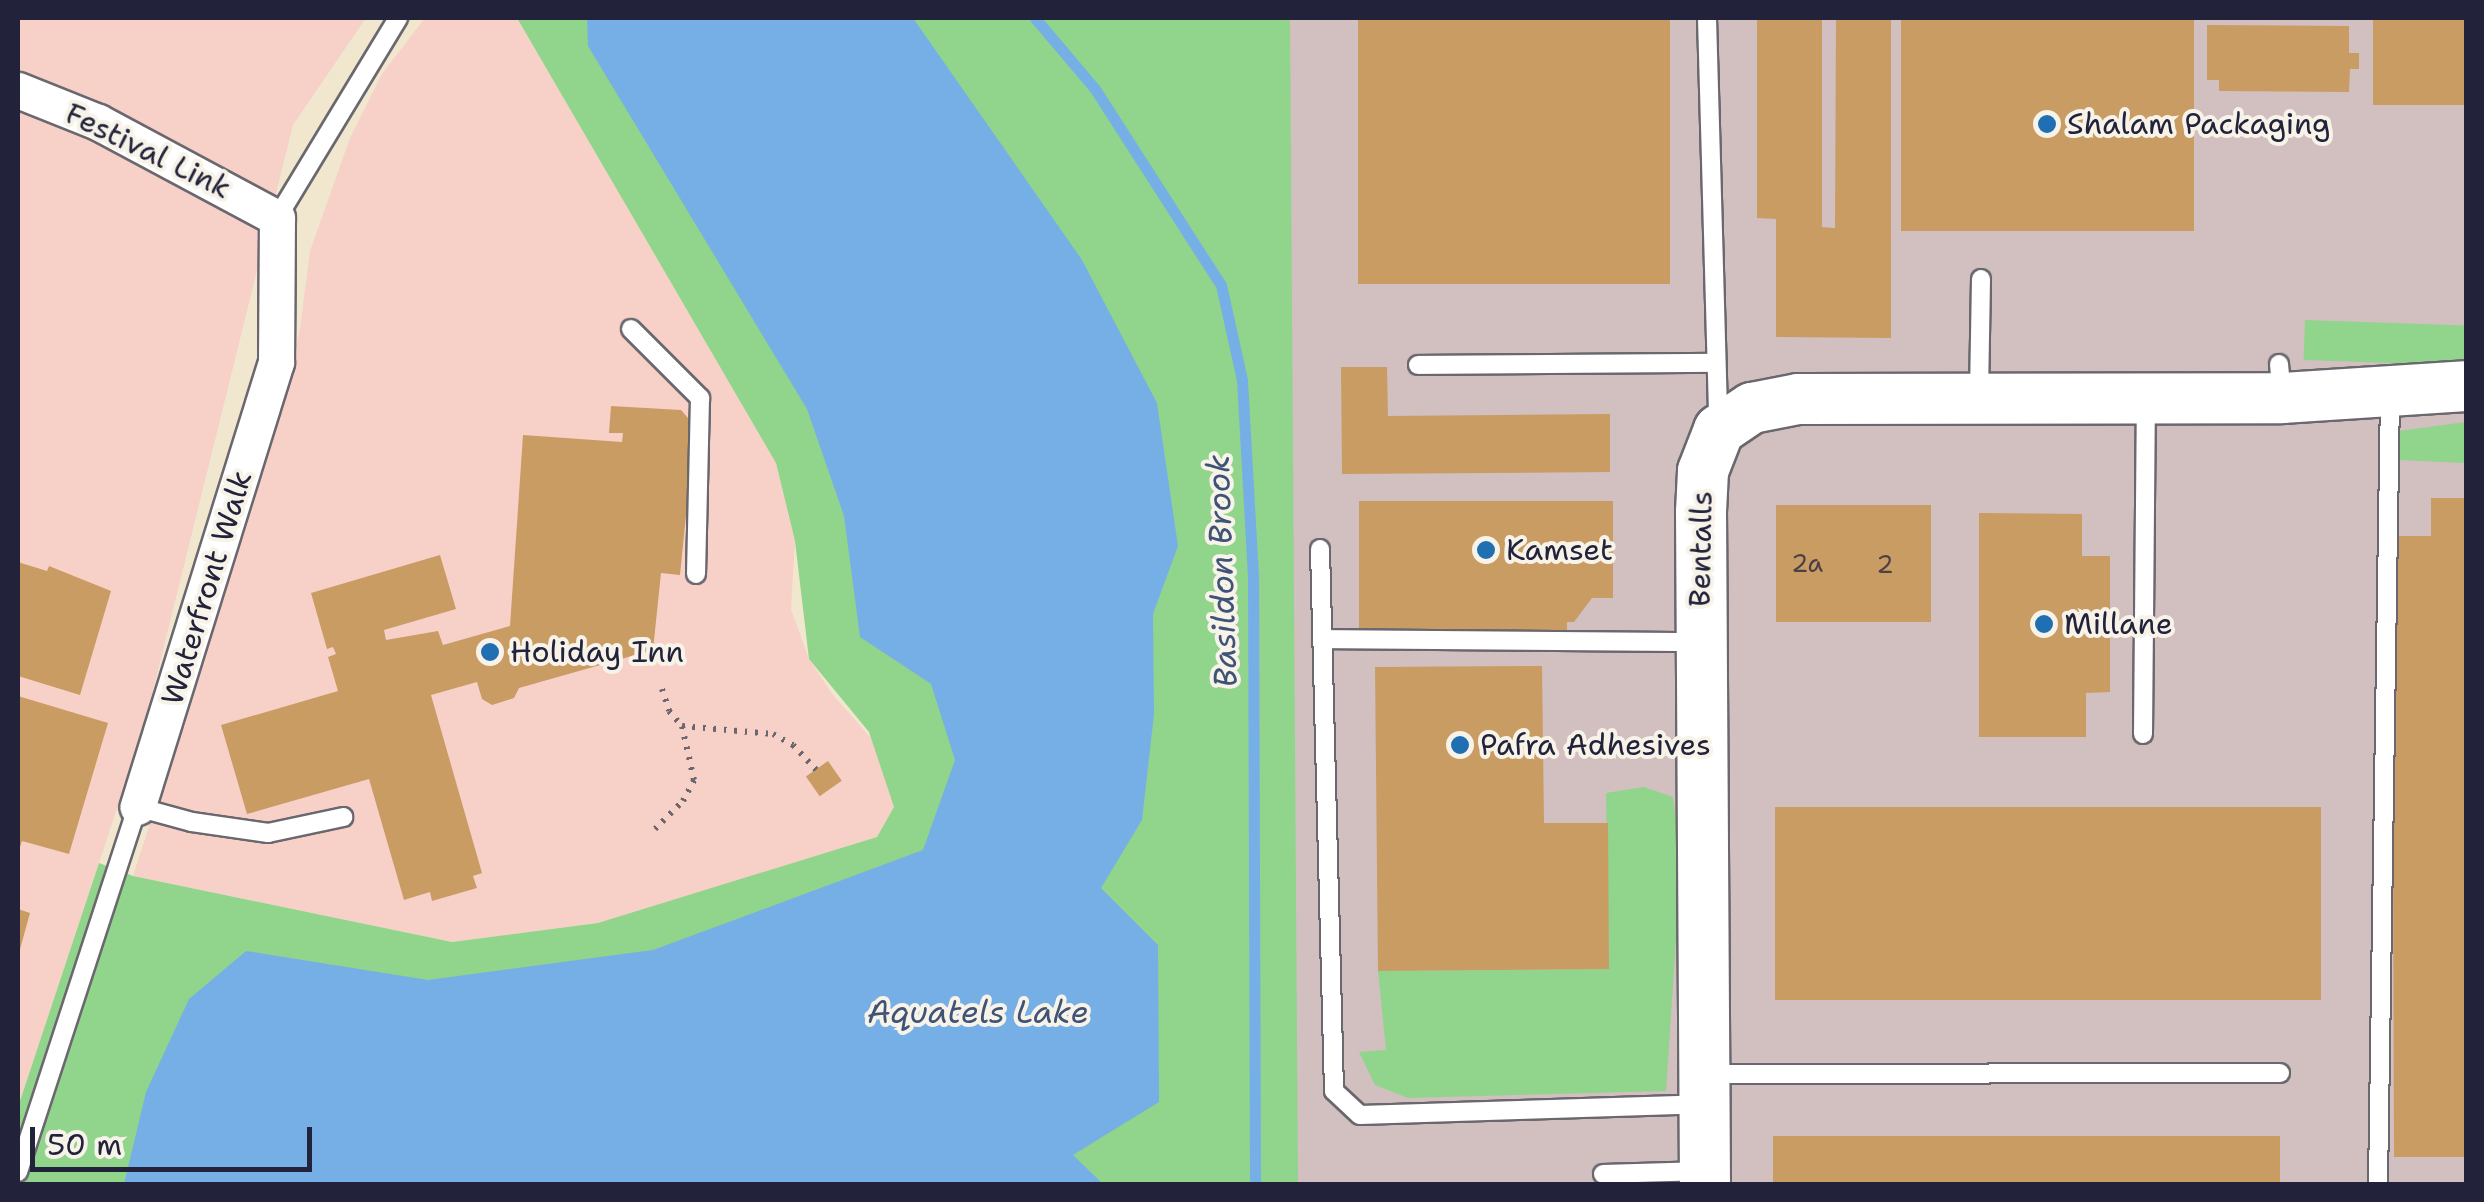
<!DOCTYPE html>
<style>
body{margin:0}
#map{position:relative;width:2484px;height:1202px;overflow:hidden;background:#f0e7ce;font-family:"Shantell Sans",sans-serif}
div>[style]{position:absolute}
.built>*{inset:0;background:#f7d1c8}
.industrial>*{inset:0;background:#d2bfc0;transform-origin:0 0}
.green>*{inset:0;background:#91d48b;transform-origin:0 0}
.water>*{inset:0;background:#76afe6}
.stream>*{height:11px;margin:-5.5px;padding:0 5.5px;transform-origin:5.5px;border-radius:5.5px;background:#76afe6}
.building>*{inset:0;background:#c99c63;transform-origin:0 0}
.path>*{height:6px;margin-top:-3px;transform-origin:0;background:repeating-linear-gradient(90deg,#6a676e 0 2.5px,transparent 0 10.5px)}
.roads{filter:drop-shadow(2px 0 #6a676e) drop-shadow(-2px 0 #6a676e) drop-shadow(0 2px #6a676e) drop-shadow(0 -2px #6a676e)}
.lane>*{height:18px;margin:-9px;padding:0 9px;transform-origin:9px;border-radius:9px;background:#fff}
.street>*{height:35px;margin:-17.5px;padding:0 17.5px;transform-origin:17.5px;border-radius:17.5px;background:#fff}
.secondary>*{height:50px;margin:-25px;padding:0 25px;transform-origin:25px;border-radius:25px;background:#fff}
.dots>*{width:28px;height:28px;translate:-50% -50%;box-sizing:border-box;border:5px solid #f7f3e8;border-radius:50%}
span{translate:-50% -50%;white-space:nowrap;text-align:center;line-height:1.15;-webkit-text-stroke:8px #f7f3e8;paint-order:stroke}
.number-label{font-size:25px;color:#4c4045}
.number-label span{-webkit-text-stroke-width:0}
.poi-label{font-size:30px;color:#22223b}
.left{translate:0 -50%;text-align:left}
.street-label{font-size:30px;color:#22223b}
.water-label{font-size:32px;color:#3f5377;font-style:italic}
.frame{position:absolute;inset:0;border:20px solid #22223b;pointer-events:none}
.scale{position:absolute;left:30px;top:1127px;width:282px;height:45px;box-sizing:border-box;border:5px solid #22223b;border-top:0;padding-left:12px;font-size:30px;line-height:35px;white-space:nowrap;color:#22223b;-webkit-text-stroke:8px #f7f3e8;paint-order:stroke}
</style>
<div id="map">
<div class="built">
<i style="clip-path:polygon(18px 18px,366px 18px,293px 125px,144px 727px,18px 1107px)"></i>
<i style="clip-path:polygon(425px 18px,517px 18px,776px 463px,795px 541px,791px 609px,809px 659px,833px 695px,894px 764px,894px 807px,877px 837px,621px 920px,452px 942px,133px 876px,253px 506px,300px 329px,310px 251px,350px 138px,382px 74px)"></i>
</div>
<div class="industrial">
<i style="left:1290px;top:18px;width:1176px;height:1166px"></i>
</div>
<div class="green">
<i style="clip-path:polygon(517px 18px,1290px 18px,1298px 1184px,18px 1184px,18px 1107px,99px 863px,133px 876px,452px 942px,598px 923px,877px 837px,894px 807px,869px 732px,809px 659px,795px 541px,776px 463px)"></i>
<i style="left:2305px;top:320px;width:161px;height:40px;rotate:2deg"></i>
<i style="clip-path:polygon(2466px 422px,2466px 463px,2400px 460px,2399px 431px)"></i>
<i style="clip-path:polygon(1644px 787px,1673px 797px,1681px 864px,1666px 1091px,1408px 1098px,1375px 1085px,1359px 1052px,1386px 1050px,1378px 971px,1609px 969px,1606px 793px)"></i>
</div>
<div class="water">
<i style="clip-path:polygon(587px 18px,913px 18px,1082px 260px,1157px 403px,1178px 546px,1153px 614px,1154px 714px,1142px 820px,1101px 888px,1158px 945px,1159px 1102px,1073px 1155px,1103px 1184px,124px 1184px,146px 1092px,189px 999px,246px 951px,428px 980px,653px 950px,923px 850px,955px 760px,931px 684px,860px 637px,844px 516px,807px 409px,588px 46px)"></i>
</div>
<div class="stream">
<i style="left:1035px;top:18px;width:93px;rotate:49.8deg"></i>
<i style="left:1095px;top:89px;width:233px;rotate:57.3deg"></i>
<i style="left:1221px;top:285px;width:97px;rotate:77.5deg"></i>
<i style="left:1242px;top:380px;width:196px;rotate:86.8deg"></i>
<i style="left:1253px;top:576px;width:608px;rotate:89.81deg"></i>
</div>
<div class="building">
<i style="left:1358px;top:18px;width:312px;height:266px"></i>
<i style="clip-path:polygon(1757px 18px,1822px 18px,1822px 227px,1835px 228px,1836px 18px,1891px 18px,1891px 338px,1776px 337px,1776px 219px,1757px 218px)"></i>
<i style="left:1901px;top:18px;width:293px;height:213px"></i>
<i style="left:2373px;top:18px;width:93px;height:87px"></i>
<i style="clip-path:polygon(2207px 25px,2349px 26px,2349px 53px,2359px 53px,2359px 69px,2350px 69px,2349px 92px,2219px 91px,2219px 80px,2207px 80px)"></i>
<i style="clip-path:polygon(1341px 367px,1387px 367px,1388px 416px,1610px 414px,1610px 472px,1342px 474px)"></i>
<i style="clip-path:polygon(611px 406px,681px 410px,695px 426px,680px 575px,661px 573px,653px 650px,519px 688px,514px 698px,492px 705px,482px 699px,477px 682px,431px 695px,482px 873px,473px 876px,477px 888px,432px 901px,430px 892px,404px 900px,369px 779px,247px 814px,221px 725px,338px 691px,328px 657px,336px 654px,333px 647px,327px 649px,311px 593px,440px 555px,456px 609px,384px 630px,386px 640px,438px 631px,443px 645px,510px 626px,523px 435px,622px 442px,623px 433px,609px 433px)"></i>
<i style="clip-path:polygon(2431px 498px,2466px 498px,2466px 1157px,2394px 1157px,2392px 536px,2431px 536px)"></i>
<i style="clip-path:polygon(1359px 501px,1613px 501px,1613px 598px,1592px 598px,1574px 622px,1567px 622px,1567px 630px,1359px 630px)"></i>
<i style="left:1776px;top:505px;width:155px;height:117px"></i>
<i style="clip-path:polygon(1979px 513px,2082px 514px,2082px 556px,2110px 556px,2110px 692px,2086px 693px,2086px 737px,1979px 737px)"></i>
<i style="clip-path:polygon(18px 562px,47px 571px,49px 566px,111px 591px,80px 695px,18px 676px)"></i>
<i style="clip-path:polygon(1542px 666px,1544px 823px,1608px 823px,1609px 969px,1378px 971px,1375px 667px)"></i>
<i style="clip-path:polygon(18px 696px,108px 723px,69px 854px,22px 841px,18px 853px)"></i>
<i style="left:828px;top:761px;width:24px;height:27px;rotate:55deg"></i>
<i style="left:2321px;top:807px;width:193px;height:546px;rotate:90deg"></i>
<i style="clip-path:polygon(18px 909px,30px 913px,19px 953px,18px 953px)"></i>
<i style="left:1773px;top:1136px;width:507px;height:48px"></i>
</div>
<div class="path">
<i style="left:662px;top:689px;width:23px;rotate:72deg"></i>
<i style="left:669px;top:711px;width:20px;rotate:49deg"></i>
<i style="left:682px;top:726px;width:91px;rotate:5deg"></i>
<i style="left:773px;top:734px;width:23px;rotate:29deg"></i>
<i style="left:793px;top:745px;width:34px;rotate:47deg"></i>
<i style="left:655px;top:829px;width:40px;rotate:-45deg"></i>
<i style="left:683px;top:801px;width:24px;rotate:-62deg"></i>
<i style="left:694px;top:780px;width:55px;rotate:-102.5deg"></i>
</div>
<div class="roads">
<div class="lane">
<i style="left:1707px;top:18px;width:406px;rotate:88.4deg"></i>
<i style="left:277px;top:218px;width:234px;rotate:-58.8deg"></i>
<i style="left:631px;top:329px;width:98px;rotate:45deg"></i>
<i style="left:700px;top:398px;width:176px;rotate:91.3deg"></i>
<i style="left:2279px;top:364px;width:33px;rotate:85deg"></i>
<i style="left:1418px;top:365px;width:297px;rotate:-0.4deg"></i>
<i style="left:1979px;top:394px;width:115px;rotate:-89deg"></i>
<i style="left:1320px;top:549px;width:542px;rotate:88.52deg"></i>
<i style="left:1334px;top:1091px;width:35px;rotate:43deg"></i>
<i style="left:1360px;top:1115px;width:342px;rotate:-1.8deg"></i>
<i style="left:1322px;top:639px;width:377px;rotate:0.5deg"></i>
<i style="left:2143px;top:734px;width:334px;rotate:-89.5deg"></i>
<i style="left:1707px;top:1074px;width:573px;rotate:-0.1deg"></i>
<i style="left:18px;top:1172px;width:384px;rotate:-71.9deg"></i>
<i style="left:137px;top:807px;width:57px;rotate:15.3deg"></i>
<i style="left:192px;top:822px;width:77px;rotate:8.2deg"></i>
<i style="left:268px;top:833px;width:77px;rotate:-12deg"></i>
<i style="left:1603px;top:1174px;width:101px;rotate:-1.7deg"></i>
<i style="left:2378px;top:1184px;width:789px;rotate:-89.13deg"></i>
</div>
<div class="street">
<i style="left:18px;top:90px;width:86px;rotate:21.8deg"></i>
<i style="left:98px;top:122px;width:203px;rotate:28.2deg"></i>
<i style="left:277px;top:218px;width:144px;rotate:90.4deg"></i>
<i style="left:276px;top:362px;width:466px;rotate:107.3deg"></i>
</div>
<div class="secondary">
<i style="left:1705px;top:1184px;width:672px;rotate:-90.34deg"></i>
<i style="left:1701px;top:512px;width:41px;rotate:-87.2deg"></i>
<i style="left:1703px;top:471px;width:44px;rotate:-68.7deg"></i>
<i style="left:1719px;top:430px;width:40px;rotate:-34deg"></i>
<i style="left:1752px;top:408px;width:47px;rotate:-11.1deg"></i>
<i style="left:1798px;top:399px;width:484px;rotate:-0.1deg"></i>
<i style="left:2282px;top:398px;width:184px;rotate:-3.7deg"></i>
</div>
</div>
<div class="dots">
<i style="left:2047px;top:124px;background:#1f6fb2"></i>
<i style="left:1486px;top:550px;background:#1f6fb2"></i>
<i style="left:2044px;top:624px;background:#1f6fb2"></i>
<i style="left:490px;top:652px;background:#1f6fb2"></i>
<i style="left:1460px;top:745px;background:#1f6fb2"></i>
</div>
<div class="number-label">
<span style="left:1807px;top:563px">2a</span>
<span style="left:1885px;top:564px">2</span>
</div>
<div class="poi-label">
<span class="left" style="left:2067px;top:124px">Shalam Packaging</span>
<span class="left" style="left:1506px;top:550px">Kamset</span>
<span class="left" style="left:2064px;top:624px">Millane</span>
<span class="left" style="left:510px;top:652px">Holiday Inn</span>
<span class="left" style="left:1480px;top:745px">Pafra Adhesives</span>
</div>
<div class="street-label">
<span style="left:148px;top:151px;rotate:26deg">Festival Link</span>
<span style="left:1701px;top:549px;rotate:-89deg">Bentalls</span>
<span style="left:207px;top:588px;rotate:-73deg">Waterfront Walk</span>
</div>
<div class="water-label">
<span style="left:1222px;top:571px;rotate:-92deg">Basildon Brook</span>
<span style="left:978px;top:1012px">Aquatels Lake</span>
</div>
<div class="frame"></div>
<div class="scale">50 m</div>
</div>
